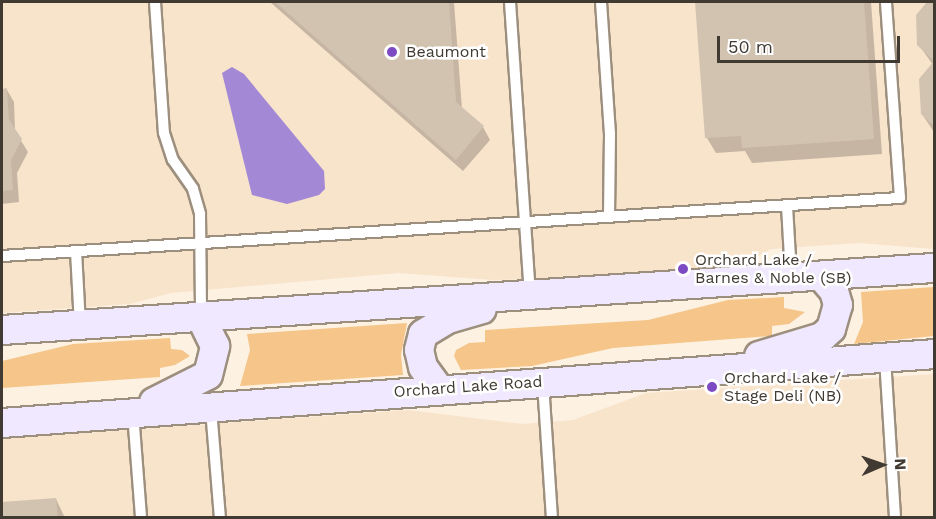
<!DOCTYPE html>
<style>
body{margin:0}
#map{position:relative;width:936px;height:519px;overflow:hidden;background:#fdf1e2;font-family:"Work Sans",sans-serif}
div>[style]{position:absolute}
.built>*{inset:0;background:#f8e3cb}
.green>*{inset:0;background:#f5c589}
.water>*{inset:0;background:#a388d6}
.shadow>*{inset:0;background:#0003}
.building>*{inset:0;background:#d2c3b1}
.roads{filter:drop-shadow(2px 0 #9d8f7e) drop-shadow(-2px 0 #9d8f7e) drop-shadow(0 2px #9d8f7e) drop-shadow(0 -2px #9d8f7e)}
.lane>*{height:10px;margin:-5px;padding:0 5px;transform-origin:5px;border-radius:5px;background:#fff}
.secondary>*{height:28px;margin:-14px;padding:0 14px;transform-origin:14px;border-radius:14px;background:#efe8fe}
.dots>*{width:16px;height:16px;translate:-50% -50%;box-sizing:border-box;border:3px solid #fff;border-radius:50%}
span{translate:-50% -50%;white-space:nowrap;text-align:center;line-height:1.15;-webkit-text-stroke:5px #fff;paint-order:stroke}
.poi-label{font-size:16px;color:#403a32}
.left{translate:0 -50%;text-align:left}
.street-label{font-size:16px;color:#403a32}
.frame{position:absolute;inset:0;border:3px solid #403a32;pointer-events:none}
.north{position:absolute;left:852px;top:435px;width:60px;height:60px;-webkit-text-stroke:4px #fff;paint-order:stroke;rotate:88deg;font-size:16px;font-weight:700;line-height:24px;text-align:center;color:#403a32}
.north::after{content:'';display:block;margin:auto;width:21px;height:27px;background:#403a32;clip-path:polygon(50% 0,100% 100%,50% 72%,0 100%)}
.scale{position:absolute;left:717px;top:36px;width:183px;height:27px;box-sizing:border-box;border:3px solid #403a32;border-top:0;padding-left:8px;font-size:18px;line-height:21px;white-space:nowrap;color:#403a32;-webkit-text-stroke:4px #fff;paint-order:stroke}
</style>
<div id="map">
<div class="built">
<i style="clip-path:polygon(2px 2px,934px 2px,934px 249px,859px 243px,771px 249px,744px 264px,575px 278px,493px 280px,399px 273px,171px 293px,130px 304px,2px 313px)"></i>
<i style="clip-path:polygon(934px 374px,934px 517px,2px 517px,2px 439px,408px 410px,522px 424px,573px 420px,646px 393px)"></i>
</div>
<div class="green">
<i style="clip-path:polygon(934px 287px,934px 336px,854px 344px,863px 322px,861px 292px)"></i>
<i style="clip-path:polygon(784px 297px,784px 308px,805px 312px,789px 324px,772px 326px,772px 336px,613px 348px,532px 366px,461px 370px,454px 356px,456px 350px,469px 343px,485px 342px,485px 330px,648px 320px,728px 300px)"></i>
<i style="clip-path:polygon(407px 323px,401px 355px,403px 375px,240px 386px,250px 350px,247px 334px)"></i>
<i style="clip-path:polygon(170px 338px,171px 349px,182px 350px,190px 356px,175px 365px,160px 368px,160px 377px,2px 388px,2px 361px,73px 344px)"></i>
</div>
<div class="water">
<i style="clip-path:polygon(232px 67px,244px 74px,324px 171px,325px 189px,319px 195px,287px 204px,252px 195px,222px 73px)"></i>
</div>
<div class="shadow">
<i style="clip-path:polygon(270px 2px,454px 2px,462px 109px,483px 127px,490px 140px,463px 171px)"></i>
<i style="clip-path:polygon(697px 2px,871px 2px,882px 154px,752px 163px,745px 151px,716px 153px,707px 138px)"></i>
<i style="clip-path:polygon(927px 2px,934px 2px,934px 132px,922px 114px,933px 65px,919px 45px)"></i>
<i style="clip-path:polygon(2px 90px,7px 90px,14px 102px,15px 131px,28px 152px,17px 173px,19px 202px,2px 204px)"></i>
<i style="clip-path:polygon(56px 499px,65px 518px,2px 518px,2px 504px)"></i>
</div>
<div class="building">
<i style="clip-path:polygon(275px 2px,449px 2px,456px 102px,484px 126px,456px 160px)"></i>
<i style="clip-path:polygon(695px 2px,864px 2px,874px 139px,742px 148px,741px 136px,705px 138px)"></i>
<i style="clip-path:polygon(927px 2px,934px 2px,934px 61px,917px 45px,916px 15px)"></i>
<i style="clip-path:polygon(934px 61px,934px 126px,921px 114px,919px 79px)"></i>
<i style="clip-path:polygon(7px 88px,9px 120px,22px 139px,11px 160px,13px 190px,2px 191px,2px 89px)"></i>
<i style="clip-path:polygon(56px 498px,58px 518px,2px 518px,2px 502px)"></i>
</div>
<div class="roads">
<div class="lane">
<i style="left:155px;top:2px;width:131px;rotate:86.1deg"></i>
<i style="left:164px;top:133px;width:28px;rotate:72deg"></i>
<i style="left:173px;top:160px;width:35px;rotate:55deg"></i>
<i style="left:193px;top:189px;width:26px;rotate:74deg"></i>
<i style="left:200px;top:214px;width:103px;rotate:89.4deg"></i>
<i style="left:510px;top:2px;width:294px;rotate:86.1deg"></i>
<i style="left:601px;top:2px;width:132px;rotate:86.1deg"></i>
<i style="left:610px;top:134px;width:82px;rotate:90.7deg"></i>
<i style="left:787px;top:206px;width:69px;rotate:86.7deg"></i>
<i style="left:76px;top:251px;width:74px;rotate:86.9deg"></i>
<i style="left:2px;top:256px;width:900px;rotate:-3.7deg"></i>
<i style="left:900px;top:198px;width:196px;rotate:-94.1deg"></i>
<i style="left:885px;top:358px;width:160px;rotate:86.4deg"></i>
<i style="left:543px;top:383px;width:135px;rotate:86.2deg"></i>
<i style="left:211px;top:409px;width:109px;rotate:85.3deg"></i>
<i style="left:133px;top:413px;width:105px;rotate:85.6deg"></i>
</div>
<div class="secondary">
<i style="left:2px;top:330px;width:934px;rotate:-3.81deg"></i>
<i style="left:759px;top:356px;width:66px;rotate:-16.8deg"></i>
<i style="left:822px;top:337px;width:12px;rotate:-42deg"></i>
<i style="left:831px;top:329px;width:25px;rotate:-74deg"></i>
<i style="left:838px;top:305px;width:15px;rotate:-106deg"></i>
<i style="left:834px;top:291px;width:20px;rotate:-131deg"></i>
<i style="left:439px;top:389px;width:27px;rotate:-126deg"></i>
<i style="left:423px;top:367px;width:17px;rotate:-103deg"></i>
<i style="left:419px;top:350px;width:16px;rotate:-76deg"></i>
<i style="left:423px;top:334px;width:29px;rotate:-31deg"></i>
<i style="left:448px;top:319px;width:35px;rotate:-16deg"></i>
<i style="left:154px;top:402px;width:60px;rotate:-26.6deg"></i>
<i style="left:208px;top:375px;width:30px;rotate:-76deg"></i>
<i style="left:215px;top:346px;width:32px;rotate:-116deg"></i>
<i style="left:2px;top:423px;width:935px;rotate:-4.23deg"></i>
</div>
</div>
<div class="dots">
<i style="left:392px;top:52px;background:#7c4ac2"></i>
<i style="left:683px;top:269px;background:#7c4ac2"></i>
<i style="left:712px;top:387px;background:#7c4ac2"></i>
</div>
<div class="poi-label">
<span class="left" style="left:406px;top:52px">Beaumont</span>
<span class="left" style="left:695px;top:269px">Orchard Lake /<br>Barnes &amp; Noble (SB)</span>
<span class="left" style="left:724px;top:387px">Orchard Lake /<br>Stage Deli (NB)</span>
</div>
<div class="street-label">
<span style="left:468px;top:387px;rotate:-4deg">Orchard Lake Road</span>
</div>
<div class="frame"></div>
<div class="north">N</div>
<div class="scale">50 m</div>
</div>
